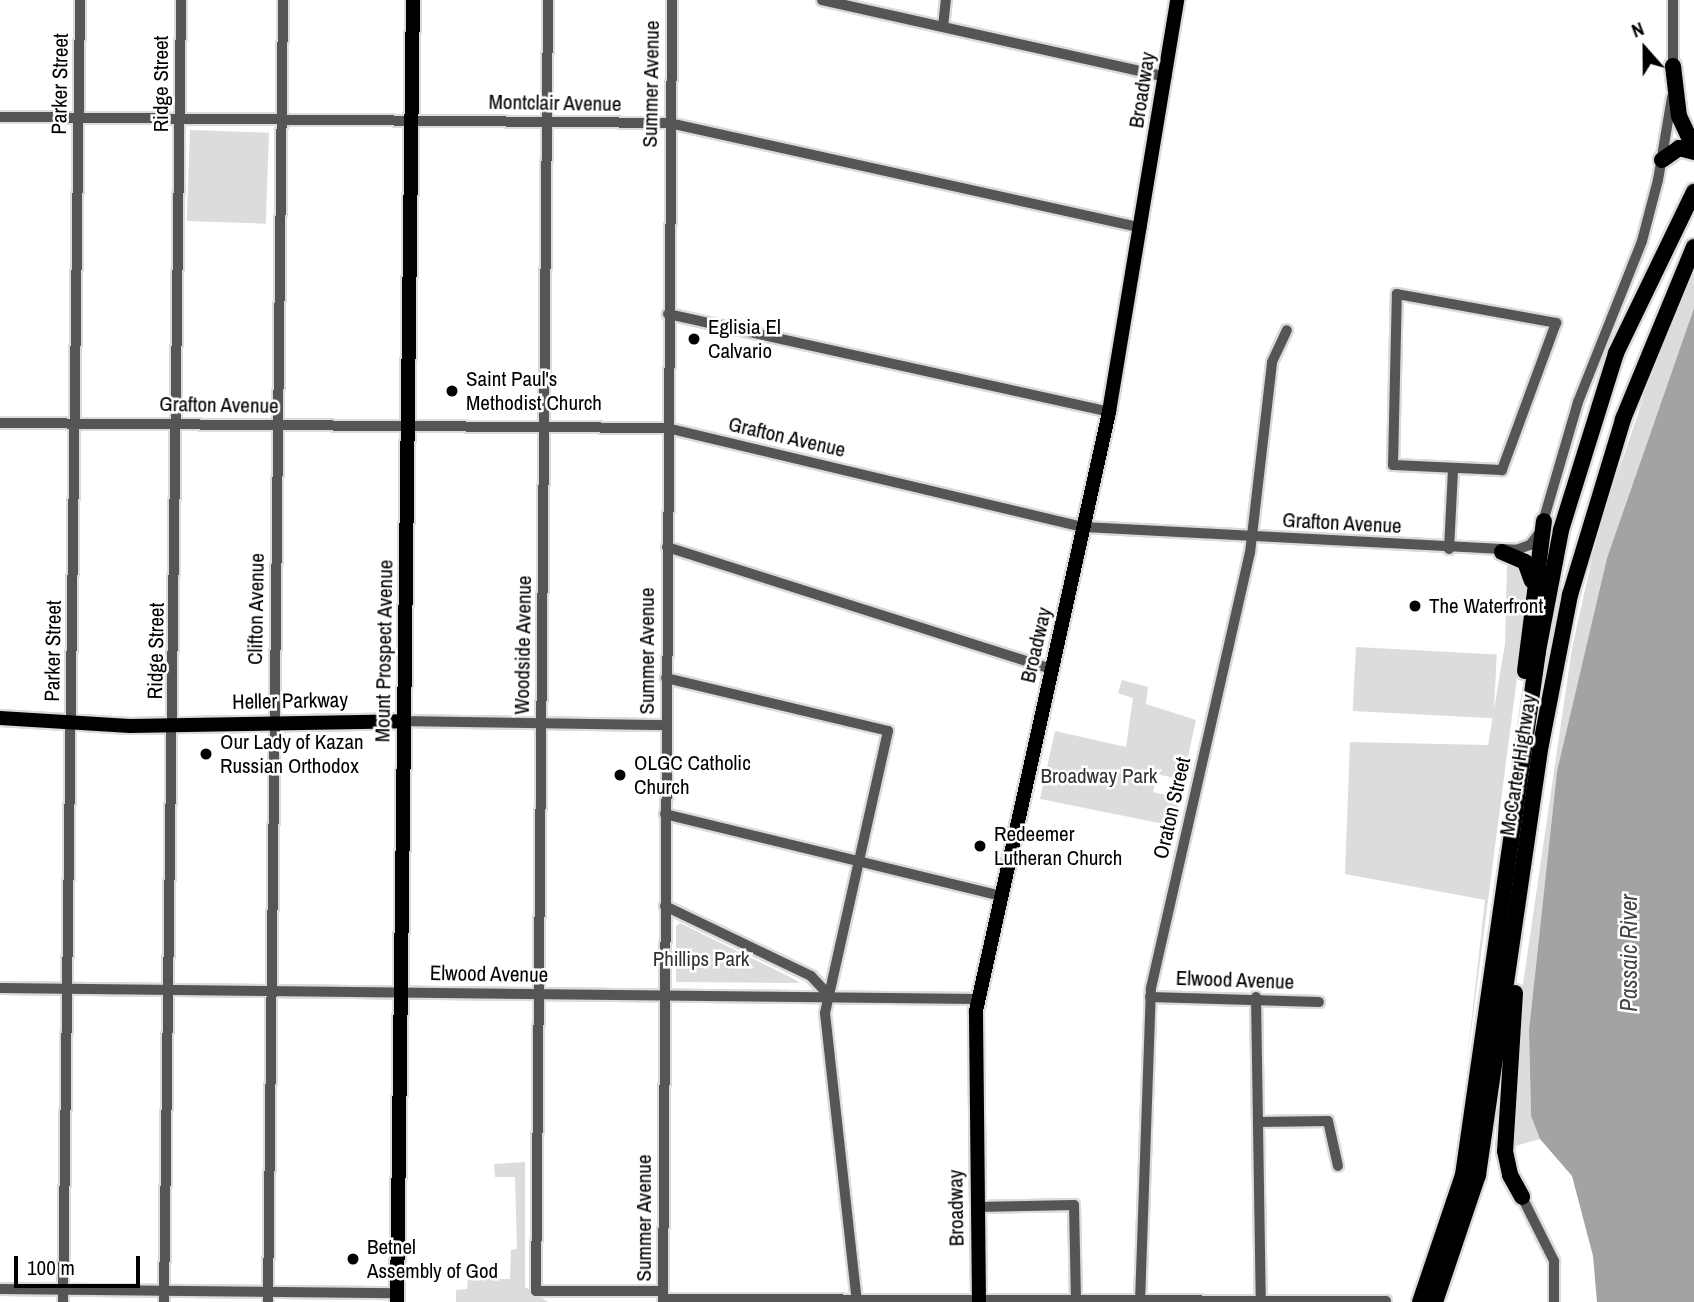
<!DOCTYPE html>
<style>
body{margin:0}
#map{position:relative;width:1694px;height:1302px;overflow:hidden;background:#fff;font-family:"Archivo Narrow",sans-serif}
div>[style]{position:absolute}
.green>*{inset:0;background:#dcdcdc;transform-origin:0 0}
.water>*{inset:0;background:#a3a3a3}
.roads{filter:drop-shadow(2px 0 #dbdbdb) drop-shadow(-2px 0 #dbdbdb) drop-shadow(0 2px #dbdbdb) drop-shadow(0 -2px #dbdbdb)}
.minor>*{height:10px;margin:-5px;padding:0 5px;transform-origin:5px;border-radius:5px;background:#555}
.major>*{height:14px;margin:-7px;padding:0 7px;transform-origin:7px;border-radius:7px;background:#000}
.highway>*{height:16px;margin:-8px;padding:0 8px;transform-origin:8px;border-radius:8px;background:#000}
.dots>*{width:19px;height:19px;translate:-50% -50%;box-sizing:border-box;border:4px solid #fff;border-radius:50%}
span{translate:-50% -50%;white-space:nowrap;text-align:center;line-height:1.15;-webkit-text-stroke:5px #fff;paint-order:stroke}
.street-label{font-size:21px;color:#000}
.poi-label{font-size:21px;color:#000}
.left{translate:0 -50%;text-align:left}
.park-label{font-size:21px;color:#333}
.water-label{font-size:23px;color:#444;font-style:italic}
.north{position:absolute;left:1610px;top:14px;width:70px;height:70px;-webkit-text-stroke:5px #fff;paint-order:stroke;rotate:339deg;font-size:19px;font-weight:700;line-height:28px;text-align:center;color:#000}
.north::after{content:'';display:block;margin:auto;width:24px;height:32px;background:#000;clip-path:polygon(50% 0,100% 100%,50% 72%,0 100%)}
.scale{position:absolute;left:14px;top:1256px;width:126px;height:32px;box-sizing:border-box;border:4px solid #000;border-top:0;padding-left:9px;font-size:21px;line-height:24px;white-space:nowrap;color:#000;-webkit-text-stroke:5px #fff;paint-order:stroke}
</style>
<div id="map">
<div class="green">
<i style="left:190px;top:130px;width:79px;height:91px;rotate:2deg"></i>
<i style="clip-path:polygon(1694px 270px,1694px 308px,1607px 558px,1557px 771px,1529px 1030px,1531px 1116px,1540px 1139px,1512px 1147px,1523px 984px,1572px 648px,1598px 532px,1647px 387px)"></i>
<i style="clip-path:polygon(1507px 563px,1518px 564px,1528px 593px,1466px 1070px,1485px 900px,1345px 874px,1350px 742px,1488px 745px,1505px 644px)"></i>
<i style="left:1356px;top:647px;width:141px;height:64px;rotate:3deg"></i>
<i style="clip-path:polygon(1122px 680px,1148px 687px,1146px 704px,1196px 720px,1183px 780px,1157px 774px,1153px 792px,1179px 798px,1174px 826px,1040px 799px,1055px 731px,1126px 747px,1133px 698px,1118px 693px)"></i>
<i style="clip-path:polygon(680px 923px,792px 978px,800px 983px,676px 982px,676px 926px)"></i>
<i style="clip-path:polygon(525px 1162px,525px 1287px,548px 1302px,456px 1302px,456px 1290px,467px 1289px,468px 1278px,510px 1279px,511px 1250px,517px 1249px,515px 1177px,495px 1177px,494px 1164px)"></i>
</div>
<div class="water">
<i style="clip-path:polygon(1694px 308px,1694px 1302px,1597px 1302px,1593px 1256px,1572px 1176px,1540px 1139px,1531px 1116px,1529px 1030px,1557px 771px,1607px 558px)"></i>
</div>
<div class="roads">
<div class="minor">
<i style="left:548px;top:0;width:1291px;rotate:90.53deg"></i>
<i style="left:536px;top:1291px;width:127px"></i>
<i style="left:822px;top:0;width:353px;rotate:12.6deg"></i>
<i style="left:943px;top:27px;width:27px;rotate:-84deg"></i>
<i style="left:1673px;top:70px;width:70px;rotate:-90deg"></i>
<i style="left:0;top:117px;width:669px;rotate:0.51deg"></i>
<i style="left:669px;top:123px;width:484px;rotate:12.5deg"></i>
<i style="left:1397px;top:294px;width:162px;rotate:10.3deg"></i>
<i style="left:1556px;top:323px;width:157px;rotate:110.2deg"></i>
<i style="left:1502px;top:470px;width:109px;rotate:-177.4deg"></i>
<i style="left:1393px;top:465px;width:171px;rotate:-88.7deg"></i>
<i style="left:668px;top:314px;width:452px;rotate:12.5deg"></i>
<i style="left:0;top:423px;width:667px;rotate:0.43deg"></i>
<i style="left:667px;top:428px;width:429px;rotate:13.4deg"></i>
<i style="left:1084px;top:527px;width:433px;rotate:3deg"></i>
<i style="left:1516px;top:550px;width:15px;rotate:-20deg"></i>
<i style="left:1530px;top:545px;width:16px;rotate:-52deg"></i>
<i style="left:1540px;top:532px;width:135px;rotate:-73.7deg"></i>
<i style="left:1578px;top:402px;width:173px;rotate:-68.3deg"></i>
<i style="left:1642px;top:241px;width:63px;rotate:-75.3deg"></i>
<i style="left:1658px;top:180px;width:84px;rotate:-80.4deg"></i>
<i style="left:667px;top:547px;width:404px;rotate:17.6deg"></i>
<i style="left:1449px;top:549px;width:80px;rotate:-87.1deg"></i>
<i style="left:666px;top:678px;width:228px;rotate:13.4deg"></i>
<i style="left:888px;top:731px;width:289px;rotate:102.6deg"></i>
<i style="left:825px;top:1013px;width:291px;rotate:83.7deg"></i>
<i style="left:404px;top:721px;width:262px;rotate:0.9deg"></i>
<i style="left:665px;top:814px;width:346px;rotate:13.7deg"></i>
<i style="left:665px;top:906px;width:162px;rotate:25.6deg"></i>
<i style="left:811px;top:976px;width:26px;rotate:47deg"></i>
<i style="left:0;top:988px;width:977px;rotate:0.65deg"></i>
<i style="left:1150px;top:997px;width:169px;rotate:1.7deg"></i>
<i style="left:1256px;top:997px;width:304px;rotate:89.1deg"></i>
<i style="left:1258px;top:1122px;width:70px;rotate:-0.8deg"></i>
<i style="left:1328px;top:1121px;width:46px;rotate:77.5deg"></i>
<i style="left:1522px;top:1197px;width:72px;rotate:63.4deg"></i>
<i style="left:1554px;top:1261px;width:41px;rotate:90deg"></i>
<i style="left:977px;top:1207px;width:97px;rotate:-1.2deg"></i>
<i style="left:1074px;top:1205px;width:96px;rotate:88.8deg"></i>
<i style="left:0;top:1289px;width:397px;rotate:0.6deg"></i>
<i style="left:663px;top:1299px;width:723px;rotate:0.16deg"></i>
<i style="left:63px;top:1302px;width:1302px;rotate:-89.25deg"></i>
<i style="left:164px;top:1302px;width:1302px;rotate:-89.25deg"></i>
<i style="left:268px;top:1302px;width:1302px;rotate:-89.34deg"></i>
<i style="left:663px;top:1302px;width:1302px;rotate:-89.6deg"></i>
<i style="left:1140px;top:1302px;width:314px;rotate:-88deg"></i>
<i style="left:1151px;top:988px;width:446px;rotate:-77.2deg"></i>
<i style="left:1250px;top:553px;width:192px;rotate:-83.4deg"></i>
<i style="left:1272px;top:362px;width:35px;rotate:-65deg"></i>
</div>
<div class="major">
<i style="left:0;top:718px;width:130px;rotate:3.5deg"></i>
<i style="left:130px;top:726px;width:274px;rotate:-1deg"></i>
<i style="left:397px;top:1302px;width:1302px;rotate:-89.3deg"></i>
<i style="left:979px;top:1302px;width:291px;rotate:-90.6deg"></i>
<i style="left:976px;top:1011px;width:614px;rotate:-77.48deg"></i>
<i style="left:1109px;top:412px;width:418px;rotate:-80.6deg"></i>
</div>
<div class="highway">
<i style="left:1673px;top:66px;width:50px;rotate:83.2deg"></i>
<i style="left:1679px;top:116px;width:35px;rotate:65deg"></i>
<i style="left:1662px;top:160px;width:21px;rotate:-35deg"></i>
<i style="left:1679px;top:148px;width:16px;rotate:15deg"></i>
<i style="left:1502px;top:552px;width:25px;rotate:23deg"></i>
<i style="left:1525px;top:562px;width:20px;rotate:70deg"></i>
<i style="left:1525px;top:671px;width:151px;rotate:-82.8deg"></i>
<i style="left:1515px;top:993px;width:158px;rotate:93.6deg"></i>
<i style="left:1505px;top:1151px;width:25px;rotate:78deg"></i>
<i style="left:1510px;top:1175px;width:25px;rotate:61deg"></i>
<i style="left:1420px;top:1302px;width:134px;rotate:-71.3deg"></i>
<i style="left:1463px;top:1175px;width:529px;rotate:-81.85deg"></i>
<i style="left:1538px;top:651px;width:123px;rotate:-79.2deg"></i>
<i style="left:1561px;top:530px;width:185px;rotate:-72.7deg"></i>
<i style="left:1616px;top:353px;width:179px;rotate:-64.2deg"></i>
<i style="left:1435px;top:1302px;width:134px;rotate:-71.3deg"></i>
<i style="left:1478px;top:1175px;width:436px;rotate:-81.7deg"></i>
<i style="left:1541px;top:744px;width:152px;rotate:-79deg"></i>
<i style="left:1570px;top:595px;width:184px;rotate:-73.2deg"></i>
<i style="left:1623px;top:419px;width:186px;rotate:-67.6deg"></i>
</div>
</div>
<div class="dots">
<i style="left:694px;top:339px;background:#000"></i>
<i style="left:452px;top:391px;background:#000"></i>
<i style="left:1415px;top:606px;background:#000"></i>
<i style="left:206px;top:754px;background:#000"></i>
<i style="left:620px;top:775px;background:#000"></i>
<i style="left:980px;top:846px;background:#000"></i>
<i style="left:353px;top:1259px;background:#000"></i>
</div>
<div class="street-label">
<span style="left:60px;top:84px;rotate:-89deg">Parker Street</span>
<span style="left:161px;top:84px;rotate:-90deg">Ridge Street</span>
<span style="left:651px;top:84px;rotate:-89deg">Summer Avenue</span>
<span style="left:1142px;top:90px;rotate:-81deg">Broadway</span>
<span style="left:555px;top:103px;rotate:1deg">Montclair Avenue</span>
<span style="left:219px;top:405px;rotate:1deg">Grafton Avenue</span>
<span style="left:787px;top:437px;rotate:13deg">Grafton Avenue</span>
<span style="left:1342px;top:523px;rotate:3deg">Grafton Avenue</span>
<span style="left:256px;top:609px;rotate:-89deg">Clifton Avenue</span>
<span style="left:523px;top:645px;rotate:-89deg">Woodside Avenue</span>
<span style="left:1036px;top:645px;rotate:-77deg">Broadway</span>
<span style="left:53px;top:651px;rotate:-89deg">Parker Street</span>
<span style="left:156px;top:651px;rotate:-89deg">Ridge Street</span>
<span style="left:384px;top:651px;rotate:-89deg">Mount Prospect Avenue</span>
<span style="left:647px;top:651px;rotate:-90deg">Summer Avenue</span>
<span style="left:290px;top:701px;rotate:-1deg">Heller Parkway</span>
<span style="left:1518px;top:765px;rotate:-81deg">McCarter Highway</span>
<span style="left:1172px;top:808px;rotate:-77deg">Oraton Street</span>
<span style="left:489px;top:974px;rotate:1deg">Elwood Avenue</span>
<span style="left:1235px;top:980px;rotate:2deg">Elwood Avenue</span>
<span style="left:956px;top:1208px;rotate:-91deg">Broadway</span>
<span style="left:644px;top:1218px;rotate:-90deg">Summer Avenue</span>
</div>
<div class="poi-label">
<span class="left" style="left:708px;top:339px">Eglisia El<br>Calvario</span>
<span class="left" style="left:466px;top:391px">Saint Paul's<br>Methodist Church</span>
<span class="left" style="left:1429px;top:606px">The Waterfront</span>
<span class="left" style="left:220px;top:754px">Our Lady of Kazan<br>Russian Orthodox</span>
<span class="left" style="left:634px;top:775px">OLGC Catholic<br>Church</span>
<span class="left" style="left:994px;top:846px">Redeemer<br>Lutheran Church</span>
<span class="left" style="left:367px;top:1259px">Betnel<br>Assembly of God</span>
</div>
<div class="park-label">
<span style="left:1099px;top:776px">Broadway Park</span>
<span style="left:701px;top:959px">Phillips Park</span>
</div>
<div class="water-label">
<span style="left:1629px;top:953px;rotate:-90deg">Passaic River</span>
</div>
<div class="north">N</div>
<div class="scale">100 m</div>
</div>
